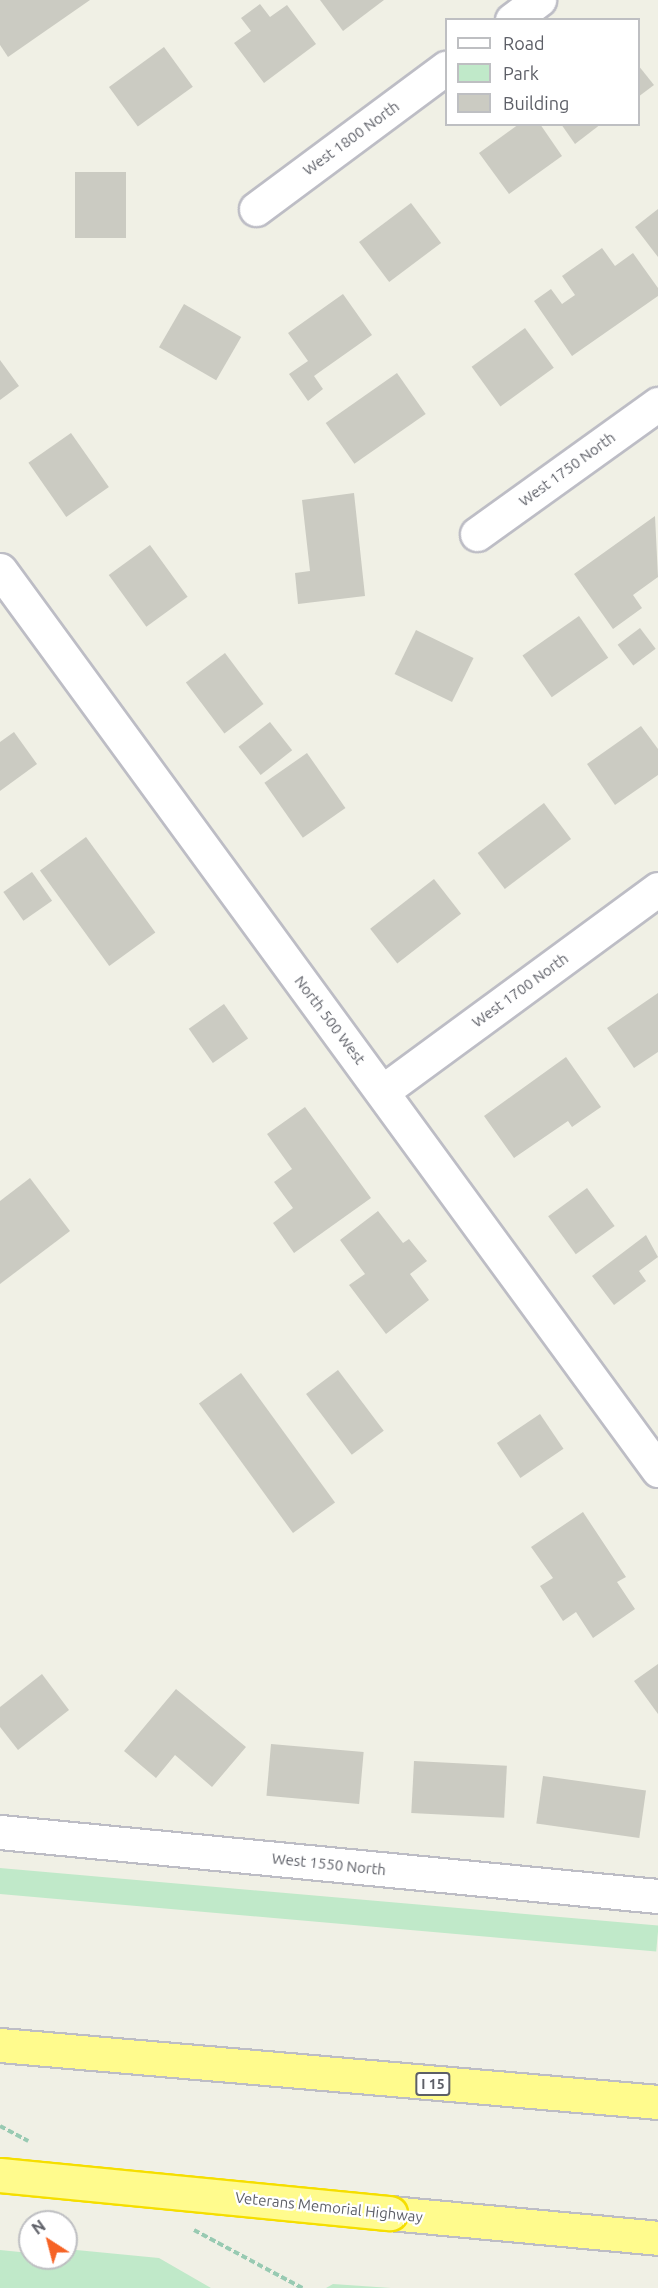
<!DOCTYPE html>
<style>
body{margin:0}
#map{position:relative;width:658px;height:2288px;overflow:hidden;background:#f0f0e5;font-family:Ubuntu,sans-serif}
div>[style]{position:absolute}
.green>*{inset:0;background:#c0e9c9;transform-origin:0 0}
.building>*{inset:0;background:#cbcbc2;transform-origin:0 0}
.path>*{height:4px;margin-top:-2px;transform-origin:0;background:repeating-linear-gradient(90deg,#98cab2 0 6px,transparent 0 9px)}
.roads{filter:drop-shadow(2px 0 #bdbdc5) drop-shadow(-2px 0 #bdbdc5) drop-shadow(0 2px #bdbdc5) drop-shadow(0 -2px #bdbdc5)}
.minor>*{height:33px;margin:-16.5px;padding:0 16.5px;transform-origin:16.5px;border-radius:16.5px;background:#fff}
.tertiary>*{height:33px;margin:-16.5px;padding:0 16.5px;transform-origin:16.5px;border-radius:16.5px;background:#fff}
.motorway>*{height:33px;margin:-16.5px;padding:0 16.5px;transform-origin:16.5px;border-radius:16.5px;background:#fffb8d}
.bridges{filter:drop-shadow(2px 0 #f5de00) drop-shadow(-2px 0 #f5de00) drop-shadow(0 2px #f5de00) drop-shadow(0 -2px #f5de00)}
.motorway-bridge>*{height:33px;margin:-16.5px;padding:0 16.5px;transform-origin:16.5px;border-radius:16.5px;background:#fffb8d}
span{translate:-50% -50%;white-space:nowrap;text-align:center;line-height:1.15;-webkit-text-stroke:4.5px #fff;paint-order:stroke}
.shield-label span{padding:2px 4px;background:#fff;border:2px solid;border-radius:4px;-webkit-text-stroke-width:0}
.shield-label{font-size:14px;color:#5d5f67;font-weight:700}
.street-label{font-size:15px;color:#5d5f67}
.legend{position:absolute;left:445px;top:18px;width:195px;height:108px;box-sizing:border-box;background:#fff;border:2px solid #bebfc2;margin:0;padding:8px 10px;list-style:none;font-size:18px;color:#5d5f67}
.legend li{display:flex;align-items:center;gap:12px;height:30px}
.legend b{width:30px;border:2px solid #bebfc2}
.north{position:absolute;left:18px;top:2210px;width:60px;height:60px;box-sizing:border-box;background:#fff;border:2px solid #bebfc2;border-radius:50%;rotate:324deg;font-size:16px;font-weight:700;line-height:24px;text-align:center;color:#5d5f67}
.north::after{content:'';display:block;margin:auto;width:21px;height:27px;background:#f66325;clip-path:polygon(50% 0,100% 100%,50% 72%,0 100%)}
</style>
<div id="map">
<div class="green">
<i style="left:0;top:1868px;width:661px;height:26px;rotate:5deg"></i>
<i style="clip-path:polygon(66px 2249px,159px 2258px,211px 2288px,0 2288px,0 2250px,30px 2253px,30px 2258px,66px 2258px)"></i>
<i style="clip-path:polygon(333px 2284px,391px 2288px,326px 2288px)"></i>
</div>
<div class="building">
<i style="clip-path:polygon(0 0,90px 0,8px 57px,0 45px)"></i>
<i style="clip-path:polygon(320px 0,384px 0,343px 31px)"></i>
<i style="clip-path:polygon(260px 4px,270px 17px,287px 5px,316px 44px,264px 83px,234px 43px,251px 31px,241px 18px)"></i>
<i style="left:164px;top:47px;width:49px;height:68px;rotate:54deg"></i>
<i style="clip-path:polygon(638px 65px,654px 85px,638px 97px)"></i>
<i style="clip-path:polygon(519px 124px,540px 124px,562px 156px,509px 194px,479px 153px)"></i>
<i style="clip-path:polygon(561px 124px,601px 124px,575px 144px)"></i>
<i style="left:75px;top:172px;width:51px;height:66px"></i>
<i style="left:411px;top:203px;width:50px;height:65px;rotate:53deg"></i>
<i style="clip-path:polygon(658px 209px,658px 257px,635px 227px)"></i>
<i style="clip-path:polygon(602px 248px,615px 266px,633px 253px,658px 288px,658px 296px,572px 356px,534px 301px,551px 289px,562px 304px,575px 295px,562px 276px)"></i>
<i style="clip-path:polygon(343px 294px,372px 335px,314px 376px,323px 389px,308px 401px,289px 374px,308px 361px,288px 333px)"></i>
<i style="left:184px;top:304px;width:66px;height:50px;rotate:30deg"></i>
<i style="left:525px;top:328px;width:49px;height:66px;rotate:54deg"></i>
<i style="clip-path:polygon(0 360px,19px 386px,0 400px)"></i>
<i style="left:397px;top:373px;width:50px;height:87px;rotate:55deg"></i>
<i style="left:71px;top:433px;width:66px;height:52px;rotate:55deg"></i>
<i style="clip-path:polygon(354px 493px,365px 596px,298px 604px,295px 573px,310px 571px,302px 500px)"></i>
<i style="clip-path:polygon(655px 516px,658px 577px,633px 595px,642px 608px,613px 629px,574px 574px)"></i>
<i style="left:150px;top:545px;width:64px;height:51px;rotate:54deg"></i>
<i style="left:579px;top:616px;width:51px;height:69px;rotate:55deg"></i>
<i style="left:640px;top:628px;width:26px;height:28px;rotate:53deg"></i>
<i style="left:416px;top:630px;width:64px;height:49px;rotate:26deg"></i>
<i style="left:225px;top:653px;width:64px;height:49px;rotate:53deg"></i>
<i style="left:270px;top:722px;width:36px;height:40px;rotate:52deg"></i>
<i style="clip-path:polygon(641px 726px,658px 749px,658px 775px,615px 805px,587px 764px)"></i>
<i style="clip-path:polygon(14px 732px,37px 764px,0 791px,0 742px)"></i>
<i style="left:307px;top:753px;width:67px;height:52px;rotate:55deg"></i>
<i style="left:544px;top:803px;width:45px;height:83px;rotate:53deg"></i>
<i style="left:86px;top:837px;width:118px;height:57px;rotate:54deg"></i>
<i style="left:32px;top:872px;width:35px;height:35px;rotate:55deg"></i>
<i style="left:434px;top:879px;width:44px;height:81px;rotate:52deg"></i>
<i style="clip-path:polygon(658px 993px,658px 1052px,634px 1068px,607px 1028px)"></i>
<i style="left:224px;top:1004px;width:42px;height:43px;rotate:55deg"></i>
<i style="clip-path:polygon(566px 1057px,601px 1107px,572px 1127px,568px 1121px,514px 1158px,484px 1116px)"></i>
<i style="clip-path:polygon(305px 1107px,371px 1198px,294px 1253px,273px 1223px,293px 1208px,274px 1182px,292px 1169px,267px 1134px)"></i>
<i style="clip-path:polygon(30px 1178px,70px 1231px,0 1284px,0 1201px)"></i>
<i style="left:587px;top:1188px;width:47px;height:48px;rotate:54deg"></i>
<i style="clip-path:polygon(378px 1211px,403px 1243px,409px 1239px,427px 1261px,410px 1274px,429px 1300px,386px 1334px,349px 1285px,365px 1274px,340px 1240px)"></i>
<i style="clip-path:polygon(646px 1235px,658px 1257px,639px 1271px,646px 1281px,614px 1305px,592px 1276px)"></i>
<i style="left:338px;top:1370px;width:76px;height:40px;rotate:53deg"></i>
<i style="left:241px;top:1373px;width:160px;height:52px;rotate:54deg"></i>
<i style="left:540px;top:1414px;width:42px;height:52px;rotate:56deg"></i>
<i style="clip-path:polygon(583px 1512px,626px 1577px,617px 1582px,635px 1609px,593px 1638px,576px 1612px,563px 1621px,540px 1586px,553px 1578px,531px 1547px)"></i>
<i style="clip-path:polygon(658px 1664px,658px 1714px,634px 1681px)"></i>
<i style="clip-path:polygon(42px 1674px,69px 1710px,18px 1750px,0 1727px,0 1707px)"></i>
<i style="clip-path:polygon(176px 1689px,246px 1747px,212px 1787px,175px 1755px,156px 1778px,124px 1751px)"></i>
<i style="left:271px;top:1744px;width:93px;height:52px;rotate:5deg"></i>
<i style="left:414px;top:1761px;width:93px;height:52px;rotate:3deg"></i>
<i style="left:543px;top:1776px;width:104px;height:48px;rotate:8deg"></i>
</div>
<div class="path">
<i style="left:0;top:2126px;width:32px;rotate:28deg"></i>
<i style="left:194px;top:2230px;width:123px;rotate:28.2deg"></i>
</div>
<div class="roads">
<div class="minor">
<i style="left:512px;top:20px;width:34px;rotate:-37deg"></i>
<i style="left:256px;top:209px;width:237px;rotate:-36.6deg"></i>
<i style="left:477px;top:534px;width:223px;rotate:-35.7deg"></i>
<i style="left:0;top:570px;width:1115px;rotate:53.83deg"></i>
<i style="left:383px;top:1091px;width:341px;rotate:-36.3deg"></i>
</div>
<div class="tertiary">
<i style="left:0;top:1832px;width:661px;rotate:5.56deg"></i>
</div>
<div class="motorway">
<i style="left:0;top:2045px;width:660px;rotate:4.95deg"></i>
<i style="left:390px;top:2213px;width:269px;rotate:5.3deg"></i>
</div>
</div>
<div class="bridges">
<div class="motorway-bridge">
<i style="left:0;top:2175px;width:392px;rotate:5.6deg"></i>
</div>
</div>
<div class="shield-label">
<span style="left:433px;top:2084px">I 15</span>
</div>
<div class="street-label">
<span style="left:351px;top:138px;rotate:-36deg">West 1800 North</span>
<span style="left:567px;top:469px;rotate:-36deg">West 1750 North</span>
<span style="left:520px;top:990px;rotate:-36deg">West 1700 North</span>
<span style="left:330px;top:1020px;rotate:53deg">North 500 West</span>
<span style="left:329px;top:1864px;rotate:6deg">West 1550 North</span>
<span style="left:329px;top:2207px;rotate:6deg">Veterans Memorial Highway</span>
</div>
<ul class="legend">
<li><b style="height:8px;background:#fff"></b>Road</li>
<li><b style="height:16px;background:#c0e9c9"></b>Park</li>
<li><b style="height:16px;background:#cbcbc2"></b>Building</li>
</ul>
<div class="north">N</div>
</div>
